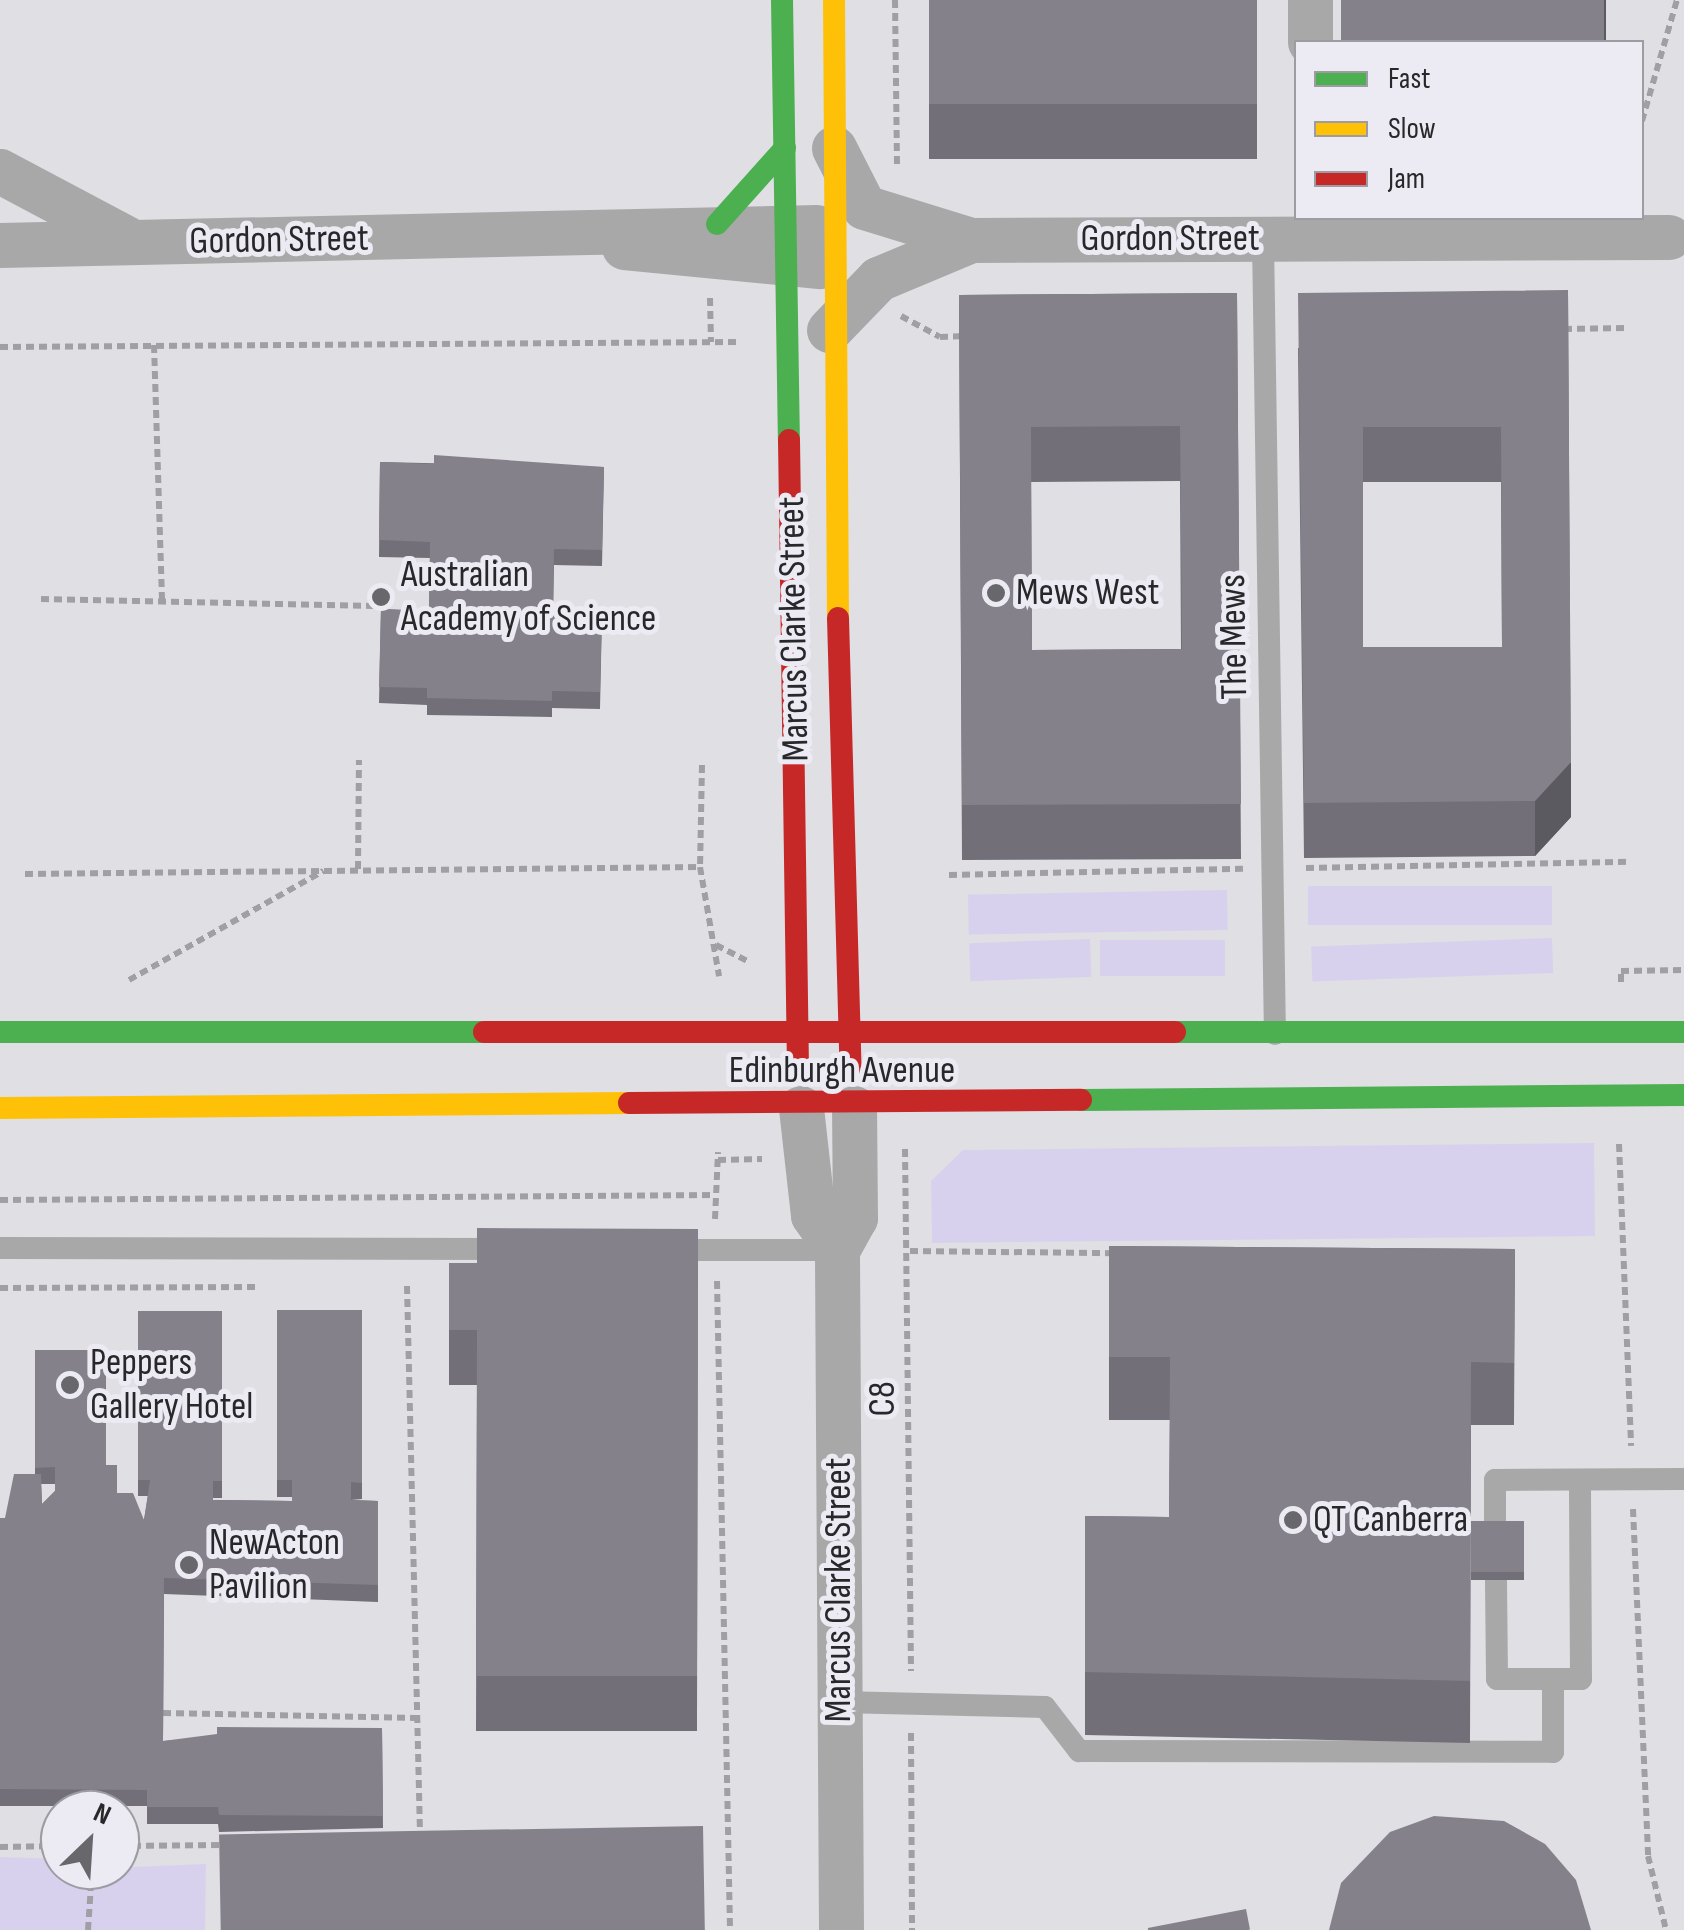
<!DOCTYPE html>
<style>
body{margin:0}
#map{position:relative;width:1684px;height:1930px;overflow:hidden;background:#e0dfe4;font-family:"Sofia Sans Condensed",sans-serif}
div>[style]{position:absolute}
.green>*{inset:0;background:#d8d1ee;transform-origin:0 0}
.path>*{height:6px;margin-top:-3px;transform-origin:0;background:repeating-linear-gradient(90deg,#a09fa3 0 8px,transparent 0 13px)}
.lane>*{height:22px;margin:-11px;padding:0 11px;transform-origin:11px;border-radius:11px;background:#a8a8a9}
.street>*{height:45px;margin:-22.5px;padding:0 22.5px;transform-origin:22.5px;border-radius:22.5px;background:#a8a8a9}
.fast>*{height:22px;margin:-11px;padding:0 11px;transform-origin:11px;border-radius:11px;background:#4caf50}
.slow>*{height:22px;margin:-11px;padding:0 11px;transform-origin:11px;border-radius:11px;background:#ffc107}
.jam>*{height:22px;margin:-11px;padding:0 11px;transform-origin:11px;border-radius:11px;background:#c62828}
.wall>*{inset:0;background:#726f78;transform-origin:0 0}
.shaded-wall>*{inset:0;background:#5c5a61;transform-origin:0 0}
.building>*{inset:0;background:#84818b;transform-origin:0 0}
.dots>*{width:28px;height:28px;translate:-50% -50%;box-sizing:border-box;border:5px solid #eceaf3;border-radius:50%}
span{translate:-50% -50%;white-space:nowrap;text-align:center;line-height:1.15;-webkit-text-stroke:10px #eceaf3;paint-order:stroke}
.street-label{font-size:38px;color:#28282b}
.poi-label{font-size:38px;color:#28282b}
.left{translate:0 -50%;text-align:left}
.legend{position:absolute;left:1294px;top:40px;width:350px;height:180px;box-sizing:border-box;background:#eceaf3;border:2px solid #9e9ca3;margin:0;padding:12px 18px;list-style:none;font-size:30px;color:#28282b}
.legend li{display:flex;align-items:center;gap:20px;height:50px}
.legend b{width:50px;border:2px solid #9e9ca3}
.north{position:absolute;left:40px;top:1790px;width:100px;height:100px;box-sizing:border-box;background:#eceaf3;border:2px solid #9e9ca3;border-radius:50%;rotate:25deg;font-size:28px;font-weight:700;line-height:40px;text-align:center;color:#28282b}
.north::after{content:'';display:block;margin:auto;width:35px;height:45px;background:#68686c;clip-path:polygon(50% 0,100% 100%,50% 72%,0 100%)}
</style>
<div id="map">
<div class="green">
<i style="left:1552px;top:886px;width:39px;height:244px;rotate:90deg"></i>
<i style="left:1227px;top:890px;width:40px;height:259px;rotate:89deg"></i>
<i style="left:1552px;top:938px;width:35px;height:241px;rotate:88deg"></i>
<i style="left:1090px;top:939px;width:38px;height:121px;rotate:88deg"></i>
<i style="left:1225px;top:940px;width:36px;height:125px;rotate:90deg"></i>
<i style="clip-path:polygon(1594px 1143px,1595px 1236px,932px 1243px,931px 1181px,963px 1150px)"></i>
<i style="clip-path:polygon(0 1857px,60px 1859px,60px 1870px,206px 1864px,205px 1930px,0 1930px)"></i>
</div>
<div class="path">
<i style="left:895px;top:0;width:169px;rotate:89.3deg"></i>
<i style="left:1642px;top:121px;width:126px;rotate:-73.9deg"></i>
<i style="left:710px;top:298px;width:44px;rotate:88.7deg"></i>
<i style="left:901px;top:316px;width:44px;rotate:28.3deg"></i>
<i style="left:940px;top:337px;width:26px;rotate:-2deg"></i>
<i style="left:1564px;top:329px;width:62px;rotate:-0.9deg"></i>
<i style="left:154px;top:345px;width:257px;rotate:88.2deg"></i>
<i style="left:0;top:347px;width:739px;rotate:-0.39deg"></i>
<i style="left:41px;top:599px;width:334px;rotate:1.2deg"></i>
<i style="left:702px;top:765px;width:102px;rotate:91.1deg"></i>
<i style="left:700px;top:867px;width:111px;rotate:80.1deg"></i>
<i style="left:1306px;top:868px;width:325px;rotate:-1.1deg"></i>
<i style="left:358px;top:869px;width:109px;rotate:-89.5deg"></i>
<i style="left:25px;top:874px;width:675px;rotate:-0.59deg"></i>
<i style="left:949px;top:875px;width:294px;rotate:-1.2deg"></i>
<i style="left:716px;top:945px;width:36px;rotate:27deg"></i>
<i style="left:129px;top:980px;width:223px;rotate:-29.3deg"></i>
<i style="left:1621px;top:982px;width:11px;rotate:-90deg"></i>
<i style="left:1621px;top:971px;width:63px;rotate:-0.9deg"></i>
<i style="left:1619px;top:1144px;width:302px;rotate:87.7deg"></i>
<i style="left:905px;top:1149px;width:522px;rotate:89.34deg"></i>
<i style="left:718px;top:1160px;width:44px;rotate:-1.3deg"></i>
<i style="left:0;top:1200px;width:715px;rotate:-0.4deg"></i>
<i style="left:715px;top:1219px;width:67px;rotate:-87.4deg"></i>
<i style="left:910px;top:1251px;width:204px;rotate:0.6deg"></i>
<i style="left:717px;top:1281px;width:649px;rotate:88.85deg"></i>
<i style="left:407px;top:1286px;width:547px;rotate:88.64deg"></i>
<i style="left:0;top:1288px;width:255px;rotate:-0.2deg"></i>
<i style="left:1633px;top:1509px;width:347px;rotate:87.5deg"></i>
<i style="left:1648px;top:1856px;width:76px;rotate:76.3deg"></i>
<i style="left:163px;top:1713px;width:254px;rotate:1.1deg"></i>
<i style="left:911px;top:1733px;width:197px;rotate:89.7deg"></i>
<i style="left:120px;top:1846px;width:104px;rotate:-0.6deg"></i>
<i style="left:0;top:1847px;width:60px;rotate:-1deg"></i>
<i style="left:88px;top:1930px;width:60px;rotate:-86.2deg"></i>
</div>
<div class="lane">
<i style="left:1263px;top:239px;width:795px;rotate:89.14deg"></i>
<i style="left:0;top:1248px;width:503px;rotate:0.11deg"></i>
<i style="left:670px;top:1250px;width:167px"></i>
<i style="left:1495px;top:1530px;width:50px;rotate:-90deg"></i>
<i style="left:1495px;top:1480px;width:189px;rotate:-0.3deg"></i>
<i style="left:1496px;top:1581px;width:98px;rotate:89.4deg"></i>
<i style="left:1497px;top:1679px;width:84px"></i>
<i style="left:1581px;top:1679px;width:199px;rotate:-90.3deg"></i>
<i style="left:840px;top:1702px;width:205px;rotate:1.4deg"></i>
<i style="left:1045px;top:1707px;width:56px;rotate:52.3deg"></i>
<i style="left:1079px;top:1751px;width:474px;rotate:0.1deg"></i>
<i style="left:1553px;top:1752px;width:73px;rotate:-90deg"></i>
</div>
<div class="street">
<i style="left:1310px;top:0;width:42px;rotate:90deg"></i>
<i style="left:834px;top:148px;width:66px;rotate:63deg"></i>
<i style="left:864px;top:207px;width:112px;rotate:17.1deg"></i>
<i style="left:971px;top:240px;width:698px;rotate:-0.25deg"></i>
<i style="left:0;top:171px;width:143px;rotate:28deg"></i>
<i style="left:0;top:245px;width:817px;rotate:-1.26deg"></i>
<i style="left:624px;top:247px;width:196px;rotate:5.6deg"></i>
<i style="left:829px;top:330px;width:71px;rotate:-46.1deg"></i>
<i style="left:878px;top:279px;width:99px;rotate:-22.7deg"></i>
<i style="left:801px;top:1108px;width:108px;rotate:83.6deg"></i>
<i style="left:813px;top:1215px;width:42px;rotate:55.6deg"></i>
<i style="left:841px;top:1930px;width:680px;rotate:-90.34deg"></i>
<i style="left:837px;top:1250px;width:37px;rotate:-61deg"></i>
<i style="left:855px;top:1218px;width:110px;rotate:-90.5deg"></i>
</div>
<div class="fast">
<i style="left:782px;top:0;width:440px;rotate:89.1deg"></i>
<i style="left:717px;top:224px;width:102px;rotate:-48.2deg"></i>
<i style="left:0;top:1032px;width:484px"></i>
<i style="left:1175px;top:1032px;width:509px"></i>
<i style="left:1081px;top:1100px;width:603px;rotate:-0.48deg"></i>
</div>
<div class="slow">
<i style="left:834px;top:0;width:618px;rotate:89.63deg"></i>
<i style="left:0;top:1108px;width:629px;rotate:-0.46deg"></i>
</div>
<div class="jam">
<i style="left:789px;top:440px;width:627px;rotate:89.18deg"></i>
<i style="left:838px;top:618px;width:452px;rotate:88.4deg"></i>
<i style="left:484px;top:1032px;width:691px"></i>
<i style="left:629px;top:1103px;width:452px;rotate:-0.4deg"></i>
</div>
<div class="wall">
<i style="left:929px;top:0;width:328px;height:159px"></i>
<i style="clip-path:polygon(evenodd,1568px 290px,1571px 817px,1535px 856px,1304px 858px,1298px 348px,1568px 290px,1363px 482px,1501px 482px,1502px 647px,1363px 647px,1363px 482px)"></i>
<i style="clip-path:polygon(evenodd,1237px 293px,1241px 859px,962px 860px,959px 295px,1237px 293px,1180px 481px,1181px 649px,1032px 650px,1031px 482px,1180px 481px)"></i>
<i style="clip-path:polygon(380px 462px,604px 467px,602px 566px,554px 565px,553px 614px,602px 614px,600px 709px,552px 708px,552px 717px,427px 715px,427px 705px,379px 703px,381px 609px,429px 611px,430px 558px,379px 557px)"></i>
<i style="clip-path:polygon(698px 1229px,697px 1731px,476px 1731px,477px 1385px,449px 1385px,449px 1263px,477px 1263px)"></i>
<i style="clip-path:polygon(1109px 1246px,1515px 1249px,1514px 1425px,1471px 1425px,1470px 1743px,1085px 1735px,1085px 1516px,1169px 1517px,1170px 1420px,1109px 1420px)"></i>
<i style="clip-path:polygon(evenodd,277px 1310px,362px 1310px,362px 1499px,351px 1500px,378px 1501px,378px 1602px,164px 1594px,163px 1741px,382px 1728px,383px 1828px,219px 1832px,218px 1824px,147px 1824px,147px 1806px,0 1806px,0 1518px,5px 1518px,35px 1474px,35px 1350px,106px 1465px,117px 1493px,144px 1520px,148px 1496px,138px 1496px,138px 1311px,222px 1311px,222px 1498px,213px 1498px,213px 1500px,292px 1501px,292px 1497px,277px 1497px,277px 1310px,41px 1484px,55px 1484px,55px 1491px,42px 1504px,41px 1484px)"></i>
<i style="left:1471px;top:1521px;width:53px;height:59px"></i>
</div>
<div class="shaded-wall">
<i style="left:1604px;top:0;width:2px;height:42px"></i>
<i style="clip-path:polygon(1571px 762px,1571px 817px,1535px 856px,1535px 801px)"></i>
</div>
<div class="building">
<i style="left:929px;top:0;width:328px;height:104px"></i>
<i style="left:1341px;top:0;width:263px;height:42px"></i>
<i style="clip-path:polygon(evenodd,1568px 290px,1571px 762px,1535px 801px,1304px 803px,1298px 293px,1568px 290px,1363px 427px,1501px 427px,1502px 647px,1363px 647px,1363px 427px)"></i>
<i style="clip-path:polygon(evenodd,1237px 293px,1241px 804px,962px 805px,959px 295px,1237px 293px,1180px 426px,1182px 649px,1032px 650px,1031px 427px,1180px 426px)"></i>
<i style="clip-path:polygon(434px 455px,604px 467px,602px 550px,554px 549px,553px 614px,602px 614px,600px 692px,552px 691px,552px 701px,427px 698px,427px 688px,379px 687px,381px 609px,429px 611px,430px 542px,379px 540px,380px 462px,434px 464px)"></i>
<i style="clip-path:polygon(477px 1228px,698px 1229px,697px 1676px,476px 1676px,477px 1330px,449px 1330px,449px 1263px,477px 1263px)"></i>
<i style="clip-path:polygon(1109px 1246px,1515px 1249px,1514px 1363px,1471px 1362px,1470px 1681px,1085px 1672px,1085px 1516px,1169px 1517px,1170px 1357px,1109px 1357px)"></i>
<i style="clip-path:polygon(277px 1310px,362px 1310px,362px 1483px,351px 1482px,351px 1500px,378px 1501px,378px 1585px,164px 1578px,163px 1741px,217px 1734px,217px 1727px,382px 1728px,383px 1816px,219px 1815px,218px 1807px,147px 1807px,147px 1790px,0 1789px,0 1518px,5px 1518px,14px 1474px,41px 1474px,42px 1504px,55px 1491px,55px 1467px,35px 1468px,35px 1350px,106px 1350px,106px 1465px,117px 1465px,117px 1493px,133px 1493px,144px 1520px,150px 1480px,138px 1480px,138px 1311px,222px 1311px,222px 1481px,213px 1481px,213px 1500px,292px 1501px,292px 1480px,277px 1480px)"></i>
<i style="left:1471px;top:1521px;width:53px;height:51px"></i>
<i style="clip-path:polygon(1434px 1816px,1504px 1821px,1545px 1844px,1576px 1880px,1591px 1930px,1329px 1930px,1341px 1883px,1390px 1832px)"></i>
<i style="left:703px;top:1826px;width:104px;height:484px;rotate:89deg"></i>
<i style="left:1246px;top:1909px;width:21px;height:100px;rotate:79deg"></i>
</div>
<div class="dots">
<i style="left:996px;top:593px;background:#68686c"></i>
<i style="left:381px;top:597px;background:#68686c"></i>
<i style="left:70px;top:1385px;background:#68686c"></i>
<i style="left:1293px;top:1520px;background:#68686c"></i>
<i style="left:189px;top:1565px;background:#68686c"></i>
</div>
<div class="street-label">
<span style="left:1170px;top:239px">Gordon Street</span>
<span style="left:279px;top:240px;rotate:-1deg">Gordon Street</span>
<span style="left:794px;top:629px;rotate:-91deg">Marcus Clarke Street</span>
<span style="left:1234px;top:637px;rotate:-91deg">The Mews</span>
<span style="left:842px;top:1071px">Edinburgh Avenue</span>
<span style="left:883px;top:1399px;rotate:-90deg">C8</span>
<span style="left:839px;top:1590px;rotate:-90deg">Marcus Clarke Street</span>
</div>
<div class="poi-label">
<span class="left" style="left:401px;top:597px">Australian<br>Academy of Science</span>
<span class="left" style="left:1016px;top:593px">Mews West</span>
<span class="left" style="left:90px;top:1385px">Peppers<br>Gallery Hotel</span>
<span class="left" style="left:1313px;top:1520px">QT Canberra</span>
<span class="left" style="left:209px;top:1565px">NewActon<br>Pavilion</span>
</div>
<ul class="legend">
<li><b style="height:12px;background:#4caf50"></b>Fast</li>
<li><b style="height:12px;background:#ffc107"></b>Slow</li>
<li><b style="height:12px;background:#c62828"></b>Jam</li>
</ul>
<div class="north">N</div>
</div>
